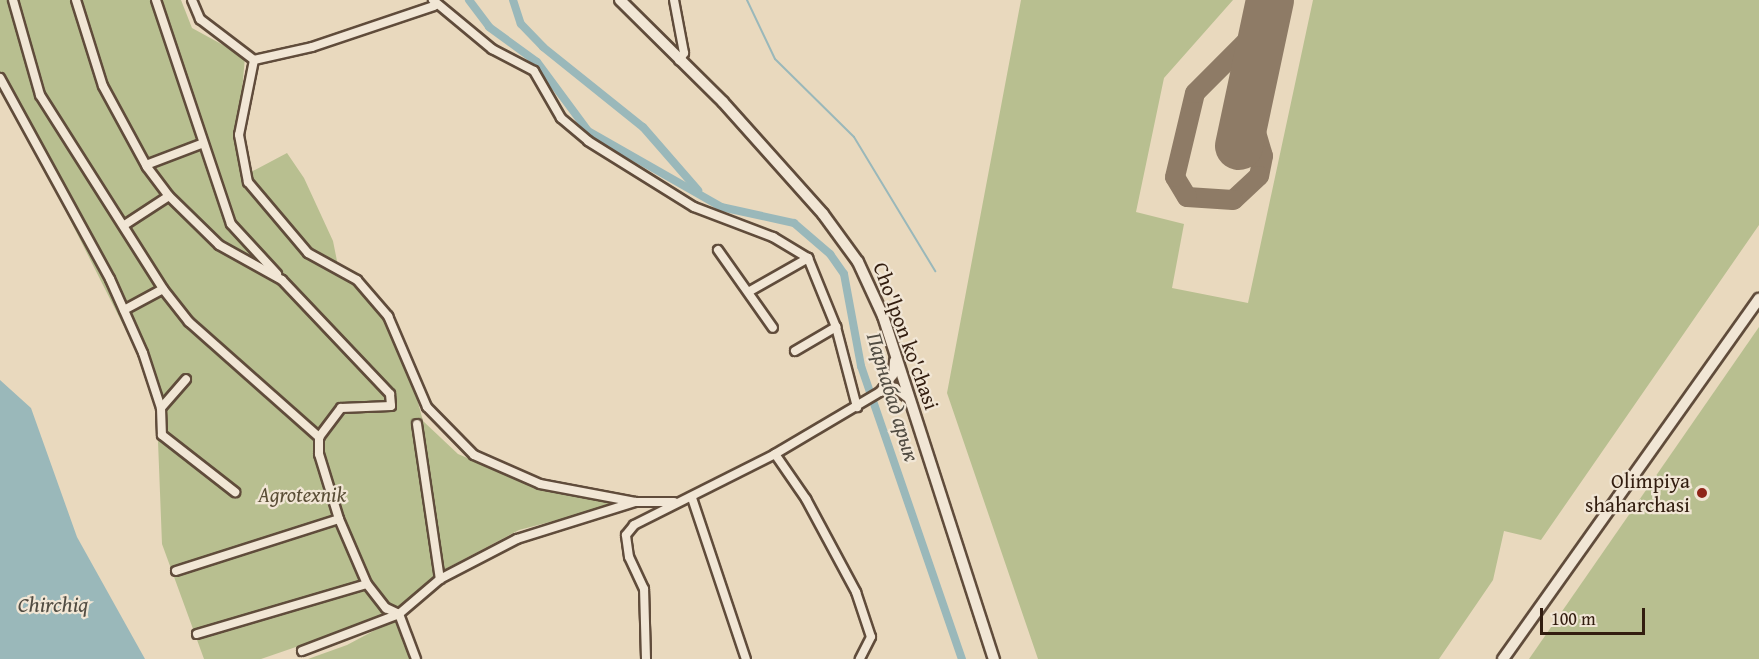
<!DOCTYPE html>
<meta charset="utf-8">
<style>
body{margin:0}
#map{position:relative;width:1759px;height:659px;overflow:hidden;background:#e9d9be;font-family:"Gentium Book Plus",serif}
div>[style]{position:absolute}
.green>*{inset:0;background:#b8bf90}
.water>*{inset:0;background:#9ab8ba}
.stream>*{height:2px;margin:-1px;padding:0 1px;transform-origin:1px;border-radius:1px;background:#9ab8ba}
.canal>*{height:8px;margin:-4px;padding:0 4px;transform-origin:4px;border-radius:4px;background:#9ab8ba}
.taxiway>*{height:20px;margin:-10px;padding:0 10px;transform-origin:10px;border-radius:10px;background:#8e7b66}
.runway>*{height:48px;margin:-24px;padding:0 24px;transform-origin:24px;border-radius:24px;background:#8e7b66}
.roads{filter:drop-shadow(2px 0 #604c3b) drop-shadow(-2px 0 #604c3b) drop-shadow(0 2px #604c3b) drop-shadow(0 -2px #604c3b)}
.street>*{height:8px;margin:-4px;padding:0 4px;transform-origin:4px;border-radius:4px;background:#f1e6d5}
.secondary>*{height:10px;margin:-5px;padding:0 5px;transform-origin:5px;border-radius:5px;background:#f1e6d5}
.dots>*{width:16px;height:16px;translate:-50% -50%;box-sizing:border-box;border:3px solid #f1e6d5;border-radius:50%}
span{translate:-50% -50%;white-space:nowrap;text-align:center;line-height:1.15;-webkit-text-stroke:4.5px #f1e6d5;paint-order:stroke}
.street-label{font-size:21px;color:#321d0f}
.poi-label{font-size:21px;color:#321d0f}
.right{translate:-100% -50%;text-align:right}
.park-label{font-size:21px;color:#5a4e36;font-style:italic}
.water-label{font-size:22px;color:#514c42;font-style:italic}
.scale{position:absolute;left:1540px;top:608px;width:105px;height:27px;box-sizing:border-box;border:3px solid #321d0f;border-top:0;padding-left:8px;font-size:18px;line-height:21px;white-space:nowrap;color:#321d0f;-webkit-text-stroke:4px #f1e6d5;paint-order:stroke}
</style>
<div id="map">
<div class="green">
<i style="clip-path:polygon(0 0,181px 0,192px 28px,245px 57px,237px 148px,251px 172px,287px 153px,304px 178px,333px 241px,339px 271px,384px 317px,405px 354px,423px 421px,458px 454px,526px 483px,610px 497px,611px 506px,519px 530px,447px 568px,438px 581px,386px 616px,261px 659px,204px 659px,162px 544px,156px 390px,0 81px)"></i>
<i style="clip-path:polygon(1021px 0,1233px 0,1164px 78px,1136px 212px,1184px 224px,1172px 288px,1248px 303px,1313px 0,1759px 0,1759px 225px,1541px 540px,1504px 531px,1493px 580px,1439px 659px,1038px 659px,947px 393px)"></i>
<i style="clip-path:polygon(1759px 327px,1759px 659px,1529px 659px)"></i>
<i style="clip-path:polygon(396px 619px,412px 659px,308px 659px,347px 645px)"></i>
</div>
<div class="water">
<i style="clip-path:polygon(0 380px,31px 408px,77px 537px,145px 659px,0 659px)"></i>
</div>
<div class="stream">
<i style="left:747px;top:0;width:65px;rotate:64.6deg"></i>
<i style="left:775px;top:59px;width:111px;rotate:44.6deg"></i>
<i style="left:854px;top:137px;width:157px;rotate:58.8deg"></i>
</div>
<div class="canal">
<i style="left:469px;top:0;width:34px;rotate:53deg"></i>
<i style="left:489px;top:27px;width:59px;rotate:36.1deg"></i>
<i style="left:537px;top:62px;width:86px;rotate:53.5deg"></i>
<i style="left:588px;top:131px;width:153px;rotate:29.7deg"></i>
<i style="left:721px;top:207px;width:75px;rotate:12.4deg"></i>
<i style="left:794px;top:223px;width:48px;rotate:40.7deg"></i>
<i style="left:830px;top:254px;width:24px;rotate:55deg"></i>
<i style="left:844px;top:274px;width:94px;rotate:79.5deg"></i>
<i style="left:861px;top:366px;width:310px;rotate:71deg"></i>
<i style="left:513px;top:0;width:25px;rotate:72deg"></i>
<i style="left:521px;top:24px;width:32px;rotate:46deg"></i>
<i style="left:543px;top:47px;width:128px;rotate:38.7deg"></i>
<i style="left:643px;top:127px;width:84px;rotate:48.9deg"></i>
</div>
<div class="taxiway">
<i style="left:1248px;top:105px;width:53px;rotate:73.6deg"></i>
<i style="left:1263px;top:156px;width:20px;rotate:101deg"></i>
<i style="left:1259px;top:176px;width:35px;rotate:137deg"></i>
<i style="left:1233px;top:200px;width:46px;rotate:-176.3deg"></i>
<i style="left:1187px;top:197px;width:23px;rotate:-121deg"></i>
<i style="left:1175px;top:177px;width:86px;rotate:-76.6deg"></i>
<i style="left:1195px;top:93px;width:86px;rotate:-45deg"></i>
<i style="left:1256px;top:32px;width:23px;rotate:-61deg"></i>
</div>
<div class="runway">
<i style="left:1239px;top:146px;width:149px;rotate:-78deg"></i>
</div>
<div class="roads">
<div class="street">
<i style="left:13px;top:0;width:99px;rotate:74.1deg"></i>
<i style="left:40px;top:95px;width:230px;rotate:57.6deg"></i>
<i style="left:163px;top:289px;width:42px;rotate:51.8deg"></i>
<i style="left:189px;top:322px;width:174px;rotate:41.5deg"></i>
<i style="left:76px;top:0;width:90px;rotate:72.6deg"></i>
<i style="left:103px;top:86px;width:92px;rotate:61.5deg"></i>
<i style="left:147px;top:167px;width:36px;rotate:53deg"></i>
<i style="left:169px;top:196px;width:70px;rotate:44.4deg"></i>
<i style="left:219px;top:245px;width:72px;rotate:29.1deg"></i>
<i style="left:282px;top:280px;width:157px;rotate:46.5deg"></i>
<i style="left:390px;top:394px;width:12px;rotate:85deg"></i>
<i style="left:391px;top:406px;width:50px;rotate:177.7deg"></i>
<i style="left:341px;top:408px;width:36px;rotate:127deg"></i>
<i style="left:319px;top:437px;width:17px;rotate:90deg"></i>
<i style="left:319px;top:454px;width:68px;rotate:72.9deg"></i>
<i style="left:339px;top:519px;width:71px;rotate:66.7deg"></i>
<i style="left:367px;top:584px;width:31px;rotate:52deg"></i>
<i style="left:386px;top:608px;width:14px;rotate:25deg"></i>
<i style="left:399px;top:614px;width:48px;rotate:69.3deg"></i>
<i style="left:156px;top:0;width:236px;rotate:71.5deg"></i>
<i style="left:231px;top:224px;width:68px;rotate:47.4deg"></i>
<i style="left:192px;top:0;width:21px;rotate:67deg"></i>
<i style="left:200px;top:19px;width:68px;rotate:37.2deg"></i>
<i style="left:254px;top:60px;width:59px;rotate:-12.6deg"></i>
<i style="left:312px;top:47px;width:129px;rotate:-18.6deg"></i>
<i style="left:433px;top:0;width:77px;rotate:39.7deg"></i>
<i style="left:492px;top:49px;width:47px;rotate:27.6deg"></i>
<i style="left:534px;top:71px;width:54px;rotate:60.1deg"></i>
<i style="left:561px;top:118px;width:35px;rotate:40deg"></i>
<i style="left:588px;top:141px;width:125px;rotate:31.9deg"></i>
<i style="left:694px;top:207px;width:85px;rotate:20.8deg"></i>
<i style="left:773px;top:237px;width:41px;rotate:31deg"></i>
<i style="left:808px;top:258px;width:74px;rotate:67.9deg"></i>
<i style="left:836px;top:327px;width:83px;rotate:75.3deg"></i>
<i style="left:674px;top:0;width:54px;rotate:79.3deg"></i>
<i style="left:684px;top:53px;width:9px;rotate:122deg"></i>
<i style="left:254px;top:60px;width:76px;rotate:101.3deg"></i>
<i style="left:239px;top:135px;width:48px;rotate:79.2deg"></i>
<i style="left:248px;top:182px;width:93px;rotate:49.8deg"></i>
<i style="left:308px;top:253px;width:56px;rotate:28.9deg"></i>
<i style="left:357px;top:280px;width:48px;rotate:49.3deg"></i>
<i style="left:388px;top:316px;width:99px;rotate:66.8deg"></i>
<i style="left:427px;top:407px;width:67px;rotate:45.6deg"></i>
<i style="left:474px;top:455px;width:72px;rotate:23.7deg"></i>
<i style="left:540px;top:484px;width:97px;rotate:10.7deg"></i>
<i style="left:0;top:78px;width:229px;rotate:61.3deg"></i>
<i style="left:110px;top:279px;width:81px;rotate:66deg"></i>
<i style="left:143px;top:353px;width:58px;rotate:71.9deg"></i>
<i style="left:161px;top:408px;width:27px;rotate:88deg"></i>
<i style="left:162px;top:435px;width:93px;rotate:38deg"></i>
<i style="left:146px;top:165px;width:59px;rotate:-20.9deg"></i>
<i style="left:126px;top:224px;width:51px;rotate:-33.1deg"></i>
<i style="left:718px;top:250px;width:95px;rotate:54.8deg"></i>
<i style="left:750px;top:291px;width:67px;rotate:-29.6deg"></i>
<i style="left:124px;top:310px;width:44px;rotate:-28.3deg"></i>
<i style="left:795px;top:351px;width:48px;rotate:-30.3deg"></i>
<i style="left:894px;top:361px;width:14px;rotate:94deg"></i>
<i style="left:893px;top:375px;width:21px;rotate:127deg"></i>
<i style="left:880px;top:392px;width:16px;rotate:-15deg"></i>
<i style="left:895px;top:388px;width:16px;rotate:38deg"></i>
<i style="left:161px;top:408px;width:38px;rotate:-49deg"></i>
<i style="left:417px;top:424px;width:157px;rotate:81.6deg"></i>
<i style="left:775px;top:454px;width:55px;rotate:55.4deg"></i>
<i style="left:806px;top:499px;width:106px;rotate:61.7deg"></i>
<i style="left:856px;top:592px;width:47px;rotate:71.6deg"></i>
<i style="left:871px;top:637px;width:25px;rotate:117deg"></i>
<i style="left:692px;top:498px;width:170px;rotate:71.5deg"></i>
<i style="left:176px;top:571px;width:171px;rotate:-17.7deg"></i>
<i style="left:197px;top:634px;width:177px;rotate:-16.4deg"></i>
<i style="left:302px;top:651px;width:104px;rotate:-20.9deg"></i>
<i style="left:399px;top:614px;width:54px;rotate:-40.5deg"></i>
<i style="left:440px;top:579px;width:87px;rotate:-27.5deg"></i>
<i style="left:517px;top:539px;width:124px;rotate:-17.4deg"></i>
<i style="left:635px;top:502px;width:39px"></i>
<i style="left:646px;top:659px;width:70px;rotate:-91.6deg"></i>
<i style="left:644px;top:589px;width:35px;rotate:-115deg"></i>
<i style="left:629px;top:557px;width:22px;rotate:-98deg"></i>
<i style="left:626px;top:535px;width:13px;rotate:-51deg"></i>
<i style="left:634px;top:525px;width:158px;rotate:-26.7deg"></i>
<i style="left:775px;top:454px;width:122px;rotate:-30.6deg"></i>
</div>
<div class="secondary">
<i style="left:620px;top:0;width:145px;rotate:44.7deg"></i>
<i style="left:723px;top:102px;width:150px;rotate:48.2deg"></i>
<i style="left:823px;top:214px;width:59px;rotate:53.9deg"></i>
<i style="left:858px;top:262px;width:60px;rotate:65.2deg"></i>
<i style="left:883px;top:316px;width:361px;rotate:72.1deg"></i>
<i style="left:1503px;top:659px;width:442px;rotate:-54.6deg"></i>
</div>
</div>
<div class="dots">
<i style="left:1702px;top:493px;background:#8f2418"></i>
</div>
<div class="street-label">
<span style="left:906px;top:336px;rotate:70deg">Cho'lpon ko'chasi</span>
</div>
<div class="poi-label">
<span class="right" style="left:1690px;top:493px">Olimpiya<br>shaharchasi</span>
</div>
<div class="park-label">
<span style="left:302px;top:495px">Agrotexnik</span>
</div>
<div class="water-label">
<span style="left:893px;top:397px;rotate:73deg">Парнабад арык</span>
<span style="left:53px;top:605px">Chirchiq</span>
</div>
<div class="scale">100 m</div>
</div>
